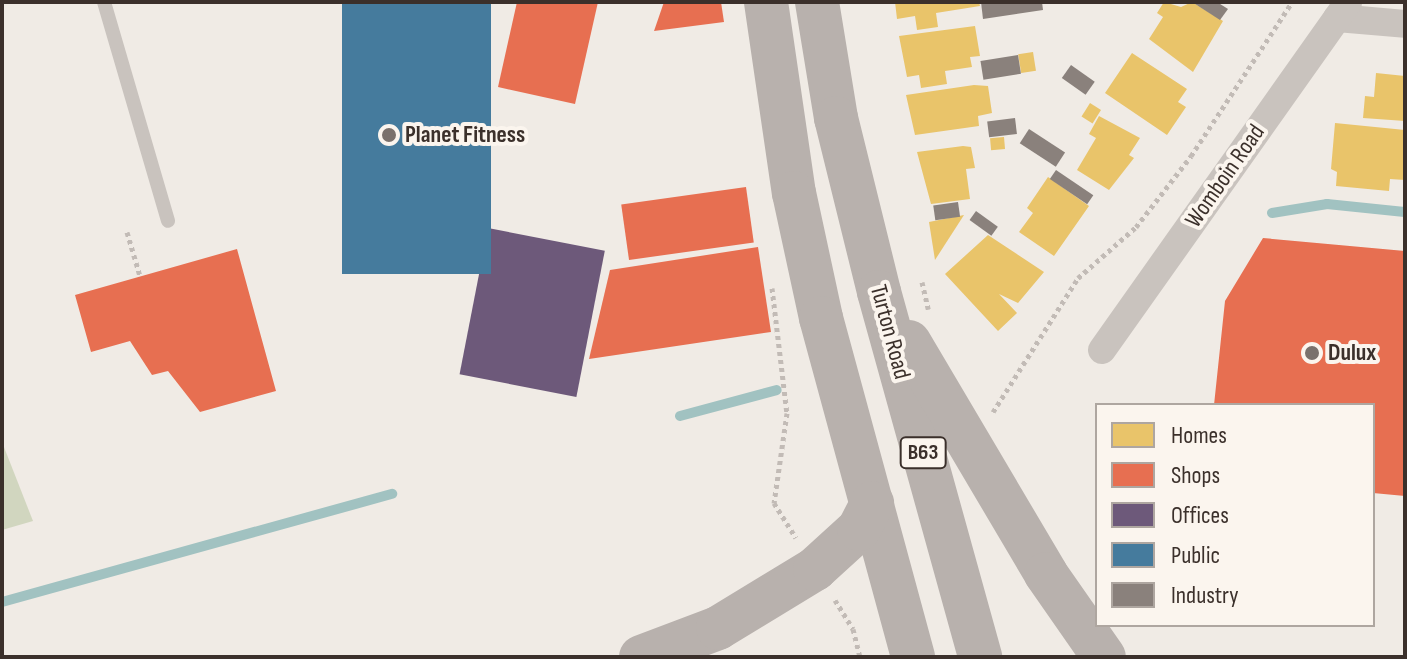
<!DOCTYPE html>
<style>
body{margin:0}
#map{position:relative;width:1407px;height:659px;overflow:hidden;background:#f0ebe5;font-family:"Sofia Sans Condensed",sans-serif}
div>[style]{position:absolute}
.green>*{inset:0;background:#d1d6bf}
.homes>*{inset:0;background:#e9c46a;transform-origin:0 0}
.shops>*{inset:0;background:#e76f51;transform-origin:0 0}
.offices>*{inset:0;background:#6d597a;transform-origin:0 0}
.public>*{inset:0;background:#457b9d;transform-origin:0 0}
.industry>*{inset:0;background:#8a817c;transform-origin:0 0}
.stream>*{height:10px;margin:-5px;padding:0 5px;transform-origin:5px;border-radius:5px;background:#a1c2c1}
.path>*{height:5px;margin-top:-2.5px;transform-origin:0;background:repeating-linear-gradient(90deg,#c2bbb6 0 4px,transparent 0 8px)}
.lane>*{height:14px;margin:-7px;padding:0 7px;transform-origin:7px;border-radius:7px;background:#c9c3be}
.street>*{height:28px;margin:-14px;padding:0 14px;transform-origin:14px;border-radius:14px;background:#c9c3be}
.primary>*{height:44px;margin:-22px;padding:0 22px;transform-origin:22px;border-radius:22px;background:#b8b1ad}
.dots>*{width:22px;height:22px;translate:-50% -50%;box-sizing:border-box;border:4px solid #fbf5ee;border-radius:50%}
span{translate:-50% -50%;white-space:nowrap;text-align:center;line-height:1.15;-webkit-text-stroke:8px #fbf5ee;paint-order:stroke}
.shield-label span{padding:2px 6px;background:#fbf5ee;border:2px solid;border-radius:6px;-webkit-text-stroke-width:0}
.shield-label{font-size:22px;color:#3b302b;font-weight:700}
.poi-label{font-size:24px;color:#3b302b;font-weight:700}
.left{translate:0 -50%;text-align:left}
.street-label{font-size:24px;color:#3b302b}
.frame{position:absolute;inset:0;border:4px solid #3b302b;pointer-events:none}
.legend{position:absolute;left:1095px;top:403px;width:280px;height:224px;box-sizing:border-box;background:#fbf5ee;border:2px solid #aea6a0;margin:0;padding:10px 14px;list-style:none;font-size:24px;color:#3b302b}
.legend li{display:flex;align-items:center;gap:16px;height:40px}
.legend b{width:40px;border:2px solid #aea6a0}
</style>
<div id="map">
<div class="green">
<i style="clip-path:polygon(2px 442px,33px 521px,2px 530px)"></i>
</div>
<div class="homes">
<i style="clip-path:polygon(895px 2px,979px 2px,980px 6px,936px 13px,938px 27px,917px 30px,915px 16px,897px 19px)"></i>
<i style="clip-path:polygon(1164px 2px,1181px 7px,1192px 2px,1223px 21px,1193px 72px,1149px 39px,1163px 17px,1157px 13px)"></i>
<i style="clip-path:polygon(975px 26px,980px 56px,970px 57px,972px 67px,945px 71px,947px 84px,921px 88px,919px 75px,907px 77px,899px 36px)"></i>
<i style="left:1033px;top:52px;width:19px;height:15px;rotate:81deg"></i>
<i style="clip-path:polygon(1132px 53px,1187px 89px,1178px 102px,1186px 107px,1167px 135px,1105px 93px)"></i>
<i style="clip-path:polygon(1376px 73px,1405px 76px,1405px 121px,1363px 118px,1365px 96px,1374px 97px)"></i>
<i style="clip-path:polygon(974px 85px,988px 86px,992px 113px,978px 116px,979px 126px,915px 135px,906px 95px)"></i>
<i style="left:1090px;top:103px;width:13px;height:16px;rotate:32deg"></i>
<i style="clip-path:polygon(1099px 116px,1140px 138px,1129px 155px,1134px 158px,1109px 190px,1077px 170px,1096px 138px,1089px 134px)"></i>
<i style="clip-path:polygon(1335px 123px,1405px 130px,1405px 180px,1390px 179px,1389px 191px,1336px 186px,1337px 172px,1331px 169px)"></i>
<i style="left:1004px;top:137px;width:12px;height:14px;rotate:85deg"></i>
<i style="clip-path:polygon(963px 146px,971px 147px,975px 168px,966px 169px,970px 199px,931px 204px,917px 152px)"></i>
<i style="clip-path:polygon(1048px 177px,1089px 206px,1054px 256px,1019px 232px,1033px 213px,1027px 208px)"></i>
<i style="clip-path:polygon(964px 215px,935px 260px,929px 222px)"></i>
<i style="clip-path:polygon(988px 235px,1044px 272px,1018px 303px,999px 294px,1017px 313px,998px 331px,945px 274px)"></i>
</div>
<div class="shops">
<i style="clip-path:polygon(517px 2px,598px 2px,575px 104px,498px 87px)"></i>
<i style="clip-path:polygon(664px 2px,721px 2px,724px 22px,654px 31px)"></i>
<i style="left:746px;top:187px;width:56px;height:126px;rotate:82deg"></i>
<i style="clip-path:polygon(1263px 238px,1405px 251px,1405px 496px,1373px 493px,1373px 405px,1214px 405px,1225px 301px)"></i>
<i style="clip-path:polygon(758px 247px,771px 332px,589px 359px,610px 270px)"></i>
<i style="clip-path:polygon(237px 249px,276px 391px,200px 412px,168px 371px,152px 375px,130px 341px,91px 352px,75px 295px)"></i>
</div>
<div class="offices">
<i style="left:488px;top:228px;width:119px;height:149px;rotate:11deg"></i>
</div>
<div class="public">
<i style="left:342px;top:2px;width:149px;height:272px"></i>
</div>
<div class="industry">
<i style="clip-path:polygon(981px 2px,1042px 2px,1043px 10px,983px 19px)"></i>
<i style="clip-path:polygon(1192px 2px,1217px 2px,1228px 9px,1220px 20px)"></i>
<i style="left:1018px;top:55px;width:19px;height:38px;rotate:81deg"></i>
<i style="left:1071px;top:65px;width:29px;height:16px;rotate:35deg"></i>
<i style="left:1015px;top:118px;width:16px;height:28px;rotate:83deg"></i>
<i style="left:1029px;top:129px;width:43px;height:17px;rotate:33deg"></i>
<i style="left:1056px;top:170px;width:45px;height:11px;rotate:34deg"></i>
<i style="left:958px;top:202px;width:15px;height:25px;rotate:82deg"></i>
<i style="left:976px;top:211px;width:27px;height:11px;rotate:36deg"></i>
</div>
<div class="stream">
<i style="left:1272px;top:213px;width:56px;rotate:-9.3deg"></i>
<i style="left:1327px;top:204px;width:78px;rotate:5.9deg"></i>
<i style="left:680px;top:416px;width:100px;rotate:-15deg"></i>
<i style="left:2px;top:602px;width:405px;rotate:-15.5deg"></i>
</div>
<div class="path">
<i style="left:127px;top:232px;width:46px;rotate:73.5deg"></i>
<i style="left:922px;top:282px;width:28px;rotate:77deg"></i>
<i style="left:772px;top:288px;width:126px;rotate:83.2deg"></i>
<i style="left:787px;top:413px;width:91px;rotate:98.2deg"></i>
<i style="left:774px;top:503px;width:41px;rotate:57.8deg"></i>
<i style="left:993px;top:412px;width:159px;rotate:-57.6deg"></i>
<i style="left:1078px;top:278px;width:77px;rotate:-41.3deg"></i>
<i style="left:1136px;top:227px;width:90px;rotate:-52.2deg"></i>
<i style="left:1191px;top:156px;width:184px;rotate:-56.7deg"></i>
<i style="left:835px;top:600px;width:34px;rotate:58deg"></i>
<i style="left:853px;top:629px;width:29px;rotate:76deg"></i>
</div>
<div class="lane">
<i style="left:104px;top:2px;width:228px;rotate:73.7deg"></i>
</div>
<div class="street">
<i style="left:1337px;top:18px;width:68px;rotate:5deg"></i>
<i style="left:1102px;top:350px;width:426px;rotate:-54.7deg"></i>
</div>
<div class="primary">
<i style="left:766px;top:2px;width:193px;rotate:81.7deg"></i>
<i style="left:794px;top:193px;width:128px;rotate:77.8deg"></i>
<i style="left:821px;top:318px;width:351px;rotate:74.8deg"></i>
<i style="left:817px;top:2px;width:118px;rotate:80.7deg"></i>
<i style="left:836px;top:118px;width:179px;rotate:76.1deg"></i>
<i style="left:879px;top:292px;width:379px;rotate:74.5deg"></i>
<i style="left:909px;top:342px;width:269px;rotate:59.4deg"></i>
<i style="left:1046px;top:574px;width:101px;rotate:55.1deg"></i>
<i style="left:641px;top:657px;width:82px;rotate:-20.6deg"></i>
<i style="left:718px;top:628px;width:114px;rotate:-31.3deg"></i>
<i style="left:815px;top:569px;width:59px;rotate:-42.3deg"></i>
<i style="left:859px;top:529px;width:29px;rotate:-63deg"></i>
</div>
<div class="dots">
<i style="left:389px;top:135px;background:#7a716c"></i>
<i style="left:1312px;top:353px;background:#7a716c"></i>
</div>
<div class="shield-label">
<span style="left:923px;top:453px">B63</span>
</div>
<div class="poi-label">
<span class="left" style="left:405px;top:135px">Planet Fitness</span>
<span class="left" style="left:1328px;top:353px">Dulux</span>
</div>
<div class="street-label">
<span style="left:1225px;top:176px;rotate:-55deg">Womboin Road</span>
<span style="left:890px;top:332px;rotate:75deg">Turton Road</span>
</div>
<div class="frame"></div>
<ul class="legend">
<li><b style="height:22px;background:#e9c46a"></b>Homes</li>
<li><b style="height:22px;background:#e76f51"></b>Shops</li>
<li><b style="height:22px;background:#6d597a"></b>Offices</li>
<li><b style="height:22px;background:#457b9d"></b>Public</li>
<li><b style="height:22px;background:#8a817c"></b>Industry</li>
</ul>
</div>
